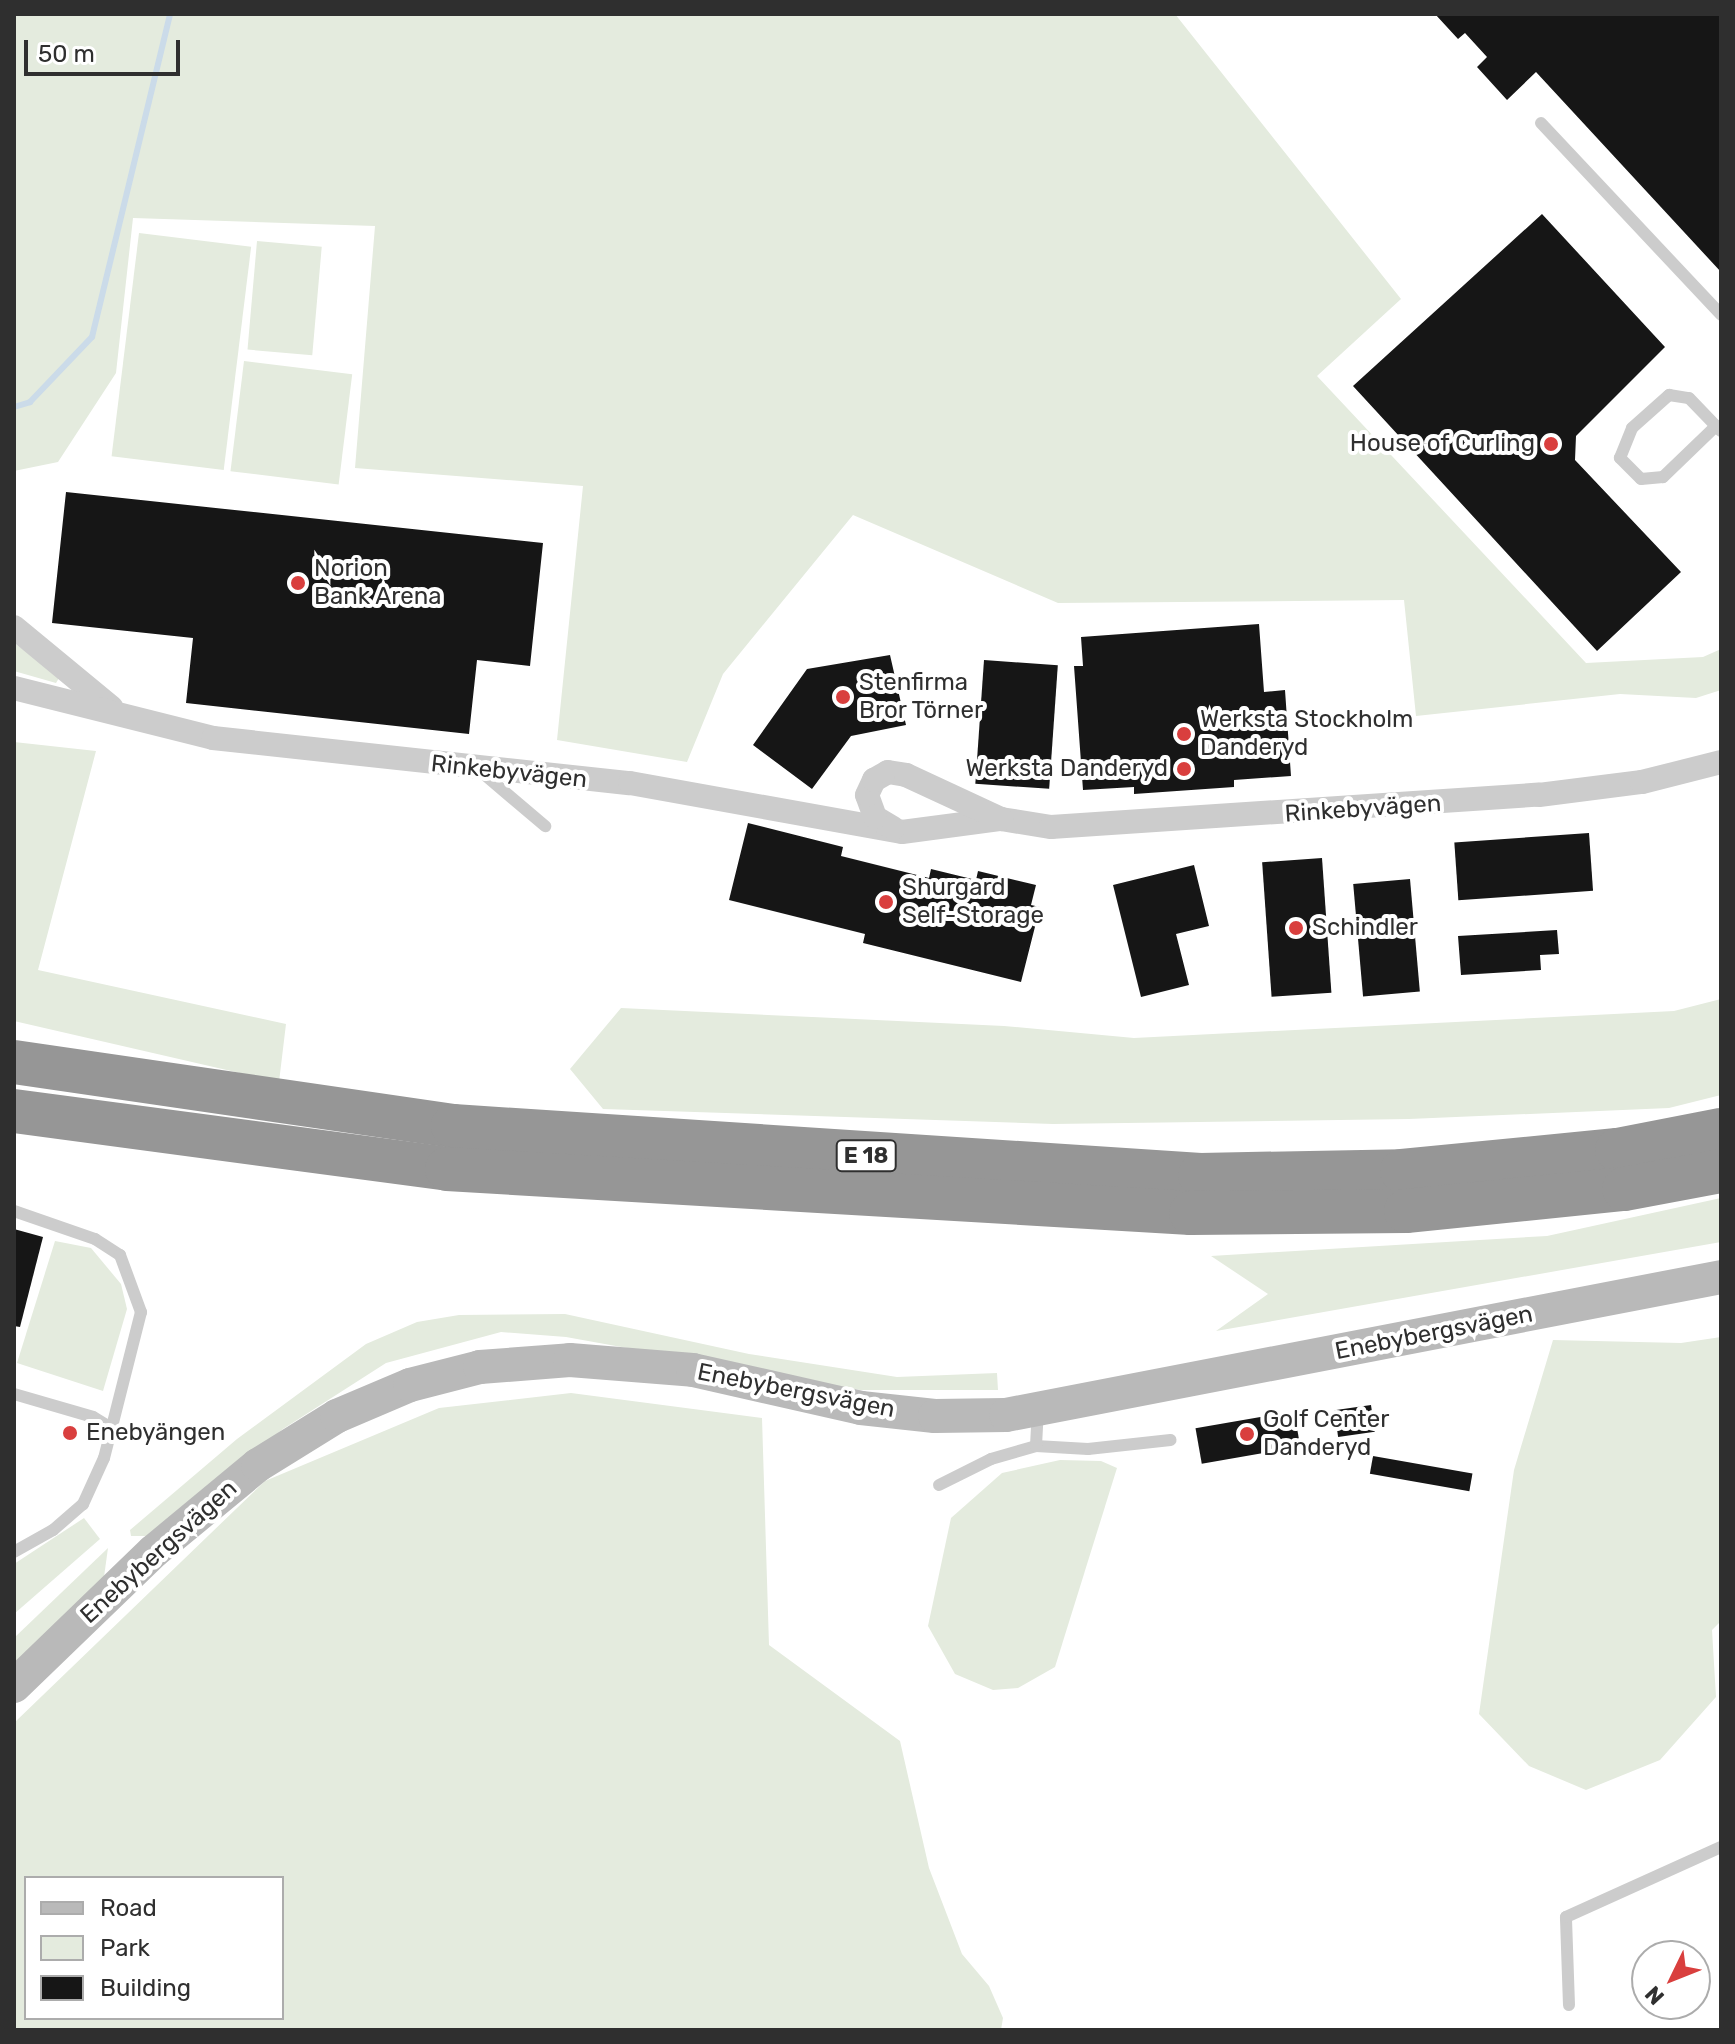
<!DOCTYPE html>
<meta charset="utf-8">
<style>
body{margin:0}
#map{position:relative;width:1735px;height:2044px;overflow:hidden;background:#fff;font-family:Rubik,sans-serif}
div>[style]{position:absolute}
.green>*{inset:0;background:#e4ebde;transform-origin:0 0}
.stream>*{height:6px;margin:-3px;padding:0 3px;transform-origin:3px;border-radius:3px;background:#cbdbe9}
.building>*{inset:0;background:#161616;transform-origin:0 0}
.lane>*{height:12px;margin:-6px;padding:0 6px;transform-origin:6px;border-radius:6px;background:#ccc}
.street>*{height:24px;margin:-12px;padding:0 12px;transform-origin:12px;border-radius:12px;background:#ccc}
.secondary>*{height:34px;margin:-17px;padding:0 17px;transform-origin:17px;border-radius:17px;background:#b9b9b9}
.highway>*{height:44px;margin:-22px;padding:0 22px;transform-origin:22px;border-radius:22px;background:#969696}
.dots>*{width:22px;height:22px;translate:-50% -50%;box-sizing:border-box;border:4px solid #fff;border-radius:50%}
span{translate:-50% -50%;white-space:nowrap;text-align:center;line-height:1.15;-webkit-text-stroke:8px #fff;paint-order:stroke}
.shield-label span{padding:2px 6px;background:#fff;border:2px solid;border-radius:6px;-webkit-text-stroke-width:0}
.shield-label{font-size:22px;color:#2f2f2f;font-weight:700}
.poi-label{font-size:24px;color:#2f2f2f}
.right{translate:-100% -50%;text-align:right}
.left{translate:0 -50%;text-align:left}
.street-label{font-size:24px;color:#2f2f2f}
.frame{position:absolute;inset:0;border:16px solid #2f2f2f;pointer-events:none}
.legend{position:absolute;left:24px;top:1876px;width:260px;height:144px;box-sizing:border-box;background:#fff;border:2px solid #acacac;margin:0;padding:10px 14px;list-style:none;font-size:24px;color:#2f2f2f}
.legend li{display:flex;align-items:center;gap:16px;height:40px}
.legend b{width:40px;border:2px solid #acacac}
.north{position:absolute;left:1631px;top:1940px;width:80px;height:80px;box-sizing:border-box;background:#fff;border:2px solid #acacac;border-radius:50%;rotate:227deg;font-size:22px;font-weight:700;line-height:32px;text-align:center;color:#2f2f2f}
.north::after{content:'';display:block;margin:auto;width:28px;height:36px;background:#d93f3e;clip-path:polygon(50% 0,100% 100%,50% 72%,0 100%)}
.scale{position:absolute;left:24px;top:40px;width:156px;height:36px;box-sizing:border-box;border:4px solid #2f2f2f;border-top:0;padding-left:10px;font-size:24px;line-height:28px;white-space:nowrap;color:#2f2f2f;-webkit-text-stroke:6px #fff;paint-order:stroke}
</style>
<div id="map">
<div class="green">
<i style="clip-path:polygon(14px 14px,1175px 14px,1401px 299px,1317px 376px,1586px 663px,1703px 657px,1721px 649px,1721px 690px,1696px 698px,1620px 694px,1416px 716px,1404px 600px,1058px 603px,853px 515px,723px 674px,687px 762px,557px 740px,583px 486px,355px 468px,375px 226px,133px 218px,116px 373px,58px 462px,14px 471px)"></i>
<i style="left:139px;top:233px;width:113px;height:225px;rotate:7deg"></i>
<i style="left:257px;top:241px;width:65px;height:109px;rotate:5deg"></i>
<i style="left:244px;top:361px;width:109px;height:111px;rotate:7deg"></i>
<i style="clip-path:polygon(14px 643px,52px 670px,59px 678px,56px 683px,14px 671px)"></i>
<i style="clip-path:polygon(14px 742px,96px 751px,38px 970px,286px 1024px,279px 1082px,14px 1021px)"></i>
<i style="clip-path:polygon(1721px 999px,1721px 1095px,1669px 1108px,1409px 1119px,1053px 1124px,603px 1109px,570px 1069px,621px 1008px,1004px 1026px,1134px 1038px,1674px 1011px)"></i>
<i style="clip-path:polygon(1721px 1198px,1721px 1242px,1216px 1331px,1268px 1294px,1211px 1256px,1547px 1236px)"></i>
<i style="clip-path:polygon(55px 1241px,91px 1248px,121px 1284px,127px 1309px,103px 1391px,17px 1363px)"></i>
<i style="clip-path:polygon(565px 1314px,749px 1354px,897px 1377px,997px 1373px,998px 1390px,860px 1390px,566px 1337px,501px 1332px,386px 1363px,283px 1429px,148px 1536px,131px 1536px,130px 1530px,237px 1439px,366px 1344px,417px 1322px,459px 1315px)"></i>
<i style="clip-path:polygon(1721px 1337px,1721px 1621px,1712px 1630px,1716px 1697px,1660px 1760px,1586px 1790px,1529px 1766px,1479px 1714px,1514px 1470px,1553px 1340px,1681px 1343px)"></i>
<i style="clip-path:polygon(evenodd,571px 1393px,762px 1418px,769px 1645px,900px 1741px,929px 1868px,962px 1954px,989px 1986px,1003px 2018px,1001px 2030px,14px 2030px,14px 1723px,265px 1481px,439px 1408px,571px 1393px,282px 1878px,282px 2018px,26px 2018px,26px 1878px,282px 1878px)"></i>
<i style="clip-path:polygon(1060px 1460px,1101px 1461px,1117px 1468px,1055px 1667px,1018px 1688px,993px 1690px,955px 1674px,928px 1626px,951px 1518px,1002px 1473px)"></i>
<i style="clip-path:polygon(84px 1518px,100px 1539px,14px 1614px,14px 1564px)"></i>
<i style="clip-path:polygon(108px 1548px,104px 1577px,14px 1667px,14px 1638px)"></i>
</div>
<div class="stream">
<i style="left:14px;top:407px;width:17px;rotate:-17deg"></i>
<i style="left:30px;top:402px;width:90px;rotate:-46.4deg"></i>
<i style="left:92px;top:337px;width:332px;rotate:-76.4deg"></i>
</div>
<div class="building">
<i style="clip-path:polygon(1435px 14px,1721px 14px,1721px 272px,1536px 72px,1507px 100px,1477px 67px,1487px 57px,1465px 33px,1458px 39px)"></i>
<i style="clip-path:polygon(1542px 214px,1665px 347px,1576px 436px,1575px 460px,1681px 572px,1597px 651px,1353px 386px)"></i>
<i style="clip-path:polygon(66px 492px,543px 543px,530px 666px,477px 660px,469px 734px,186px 703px,193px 638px,52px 623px)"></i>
<i style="clip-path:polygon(1259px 624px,1264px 692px,1285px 690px,1291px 776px,1234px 780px,1234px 787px,1134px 794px,1134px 787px,1083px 790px,1074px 666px,1083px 666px,1081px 637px)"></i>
<i style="clip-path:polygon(890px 655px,906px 725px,851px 736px,812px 789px,753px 745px,807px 669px)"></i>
<i style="left:984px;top:660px;width:74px;height:124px;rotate:4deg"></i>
<i style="clip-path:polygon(748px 823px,843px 847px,841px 856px,929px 878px,931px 869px,976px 880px,978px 871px,1036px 885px,1031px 905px,1040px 907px,1021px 982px,863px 943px,865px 934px,729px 900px)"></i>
<i style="left:1589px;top:833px;width:58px;height:135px;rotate:86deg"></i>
<i style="left:1322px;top:858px;width:135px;height:60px;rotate:86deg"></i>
<i style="clip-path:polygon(1194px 865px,1209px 926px,1176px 934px,1189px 985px,1141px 997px,1113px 885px)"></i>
<i style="left:1410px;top:879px;width:113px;height:57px;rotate:85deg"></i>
<i style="clip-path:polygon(1557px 930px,1559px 954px,1540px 955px,1541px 970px,1461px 975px,1458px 936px)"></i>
<i style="clip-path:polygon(14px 1229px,43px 1237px,20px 1327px,14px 1326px)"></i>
<i style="left:1371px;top:1405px;width:27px;height:37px;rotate:82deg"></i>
<i style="left:1294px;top:1411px;width:36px;height:100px;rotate:80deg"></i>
<i style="left:1373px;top:1456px;width:101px;height:18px;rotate:10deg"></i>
</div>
<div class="lane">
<i style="left:1541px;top:123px;width:263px;rotate:46.8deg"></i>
<i style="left:1716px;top:426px;width:74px;rotate:136.1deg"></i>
<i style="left:1663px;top:477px;width:22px;rotate:175deg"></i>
<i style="left:1641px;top:479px;width:30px;rotate:-135deg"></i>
<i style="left:1620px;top:458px;width:32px;rotate:-68deg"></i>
<i style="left:1632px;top:428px;width:50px;rotate:-41.7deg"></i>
<i style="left:1669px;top:395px;width:20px;rotate:9deg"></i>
<i style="left:1689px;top:398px;width:39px;rotate:46deg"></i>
<i style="left:1716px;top:426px;width:7px;rotate:45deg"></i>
<i style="left:479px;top:770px;width:87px;rotate:40.3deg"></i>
<i style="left:14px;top:1211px;width:86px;rotate:19.1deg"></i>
<i style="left:95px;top:1239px;width:30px;rotate:33deg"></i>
<i style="left:120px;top:1255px;width:61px;rotate:69.8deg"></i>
<i style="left:141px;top:1312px;width:151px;rotate:104.2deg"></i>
<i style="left:104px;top:1458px;width:51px;rotate:114.5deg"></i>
<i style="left:83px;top:1504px;width:40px;rotate:139deg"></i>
<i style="left:53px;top:1530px;width:45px;rotate:150.6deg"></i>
<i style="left:14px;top:1394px;width:82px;rotate:16.2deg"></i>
<i style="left:93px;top:1417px;width:21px;rotate:31deg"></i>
<i style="left:1036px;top:1446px;width:52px;rotate:3.3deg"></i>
<i style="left:1088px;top:1449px;width:83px;rotate:-6.2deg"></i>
<i style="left:939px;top:1485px;width:58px;rotate:-26.6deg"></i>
<i style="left:991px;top:1459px;width:47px;rotate:-16.1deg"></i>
<i style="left:1036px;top:1446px;width:35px;rotate:-87deg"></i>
<i style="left:1569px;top:2005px;width:88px;rotate:-92deg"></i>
<i style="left:1566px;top:1917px;width:170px;rotate:-24.3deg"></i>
</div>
<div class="street">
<i style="left:14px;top:627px;width:126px;rotate:39.5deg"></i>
<i style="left:14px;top:688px;width:205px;rotate:14.1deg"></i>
<i style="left:213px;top:738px;width:419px;rotate:6.2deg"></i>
<i style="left:630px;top:783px;width:276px;rotate:10.2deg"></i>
<i style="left:902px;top:832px;width:100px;rotate:-7.5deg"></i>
<i style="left:1001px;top:819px;width:51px;rotate:9.1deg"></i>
<i style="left:1051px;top:827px;width:489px;rotate:-3.8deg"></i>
<i style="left:1539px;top:795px;width:104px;rotate:-7.2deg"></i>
<i style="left:1642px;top:782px;width:81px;rotate:-14.2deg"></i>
<i style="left:893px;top:828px;width:21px;rotate:-149deg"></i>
<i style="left:875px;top:817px;width:23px;rotate:-110deg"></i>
<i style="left:867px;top:795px;width:17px;rotate:-65deg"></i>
<i style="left:874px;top:780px;width:16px;rotate:-30deg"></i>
<i style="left:888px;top:772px;width:18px;rotate:9deg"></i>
<i style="left:906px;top:775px;width:105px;rotate:24.9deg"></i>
</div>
<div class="secondary">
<i style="left:14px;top:1686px;width:194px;rotate:-44deg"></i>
<i style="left:154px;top:1551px;width:135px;rotate:-39.6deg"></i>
<i style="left:258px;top:1465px;width:93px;rotate:-31.8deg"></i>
<i style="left:337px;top:1416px;width:79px;rotate:-23deg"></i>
<i style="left:410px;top:1385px;width:72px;rotate:-14.4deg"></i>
<i style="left:480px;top:1367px;width:90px;rotate:-4.4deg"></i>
<i style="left:570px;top:1360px;width:123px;rotate:4.6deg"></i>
<i style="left:693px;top:1370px;width:172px;rotate:12.7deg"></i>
<i style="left:861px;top:1408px;width:74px;rotate:6.2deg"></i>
<i style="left:935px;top:1416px;width:71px;rotate:-0.8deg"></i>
<i style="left:1006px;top:1415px;width:728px;rotate:-10.92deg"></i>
</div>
<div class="highway">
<i style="left:14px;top:1062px;width:444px;rotate:8.3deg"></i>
<i style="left:453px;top:1126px;width:749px;rotate:3.75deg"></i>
<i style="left:1200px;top:1175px;width:202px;rotate:-1.1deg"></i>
<i style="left:1402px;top:1171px;width:216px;rotate:-5.6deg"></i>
<i style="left:1617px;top:1150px;width:106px;rotate:-10.9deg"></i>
<i style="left:14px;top:1111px;width:437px;rotate:7.6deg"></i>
<i style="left:447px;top:1169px;width:745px;rotate:3.38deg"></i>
<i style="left:1191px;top:1213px;width:215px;rotate:-0.5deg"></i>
<i style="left:1406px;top:1211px;width:219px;rotate:-5.8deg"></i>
<i style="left:1624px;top:1189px;width:99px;rotate:-10.5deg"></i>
</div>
<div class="dots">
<i style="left:1551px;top:444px;background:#d93f3e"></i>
<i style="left:298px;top:583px;background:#d93f3e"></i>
<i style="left:843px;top:697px;background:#d93f3e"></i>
<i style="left:1184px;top:734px;background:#d93f3e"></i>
<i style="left:1184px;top:769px;background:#d93f3e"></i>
<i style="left:886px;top:902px;background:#d93f3e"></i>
<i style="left:1296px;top:928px;background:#d93f3e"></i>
<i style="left:70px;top:1433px;background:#d93f3e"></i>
<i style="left:1247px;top:1434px;background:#d93f3e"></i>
</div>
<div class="shield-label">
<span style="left:866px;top:1156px">E 18</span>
</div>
<div class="poi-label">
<span class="right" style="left:1535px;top:444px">House of Curling</span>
<span class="left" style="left:314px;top:583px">Norion<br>Bank Arena</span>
<span class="left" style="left:859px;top:697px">Stenfirma<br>Bror Törner</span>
<span class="left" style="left:1200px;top:734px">Werksta Stockholm<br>Danderyd</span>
<span class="right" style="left:1168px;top:769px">Werksta Danderyd</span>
<span class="left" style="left:902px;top:902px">Shurgard<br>Self-Storage</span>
<span class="left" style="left:1312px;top:928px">Schindler</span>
<span class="left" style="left:1263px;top:1434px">Golf Center<br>Danderyd</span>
<span class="left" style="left:86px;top:1433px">Enebyängen</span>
</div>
<div class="street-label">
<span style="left:509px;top:772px;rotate:6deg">Rinkebyvägen</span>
<span style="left:1363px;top:809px;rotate:-4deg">Rinkebyvägen</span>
<span style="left:1434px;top:1333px;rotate:-11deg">Enebybergsvägen</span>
<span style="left:796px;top:1391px;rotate:11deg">Enebybergsvägen</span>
<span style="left:159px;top:1552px;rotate:-42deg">Enebybergsvägen</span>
</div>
<div class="frame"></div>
<ul class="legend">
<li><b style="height:10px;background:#b9b9b9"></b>Road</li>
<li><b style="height:22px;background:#e4ebde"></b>Park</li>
<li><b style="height:22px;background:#161616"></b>Building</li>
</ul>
<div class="north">N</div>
<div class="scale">50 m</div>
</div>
